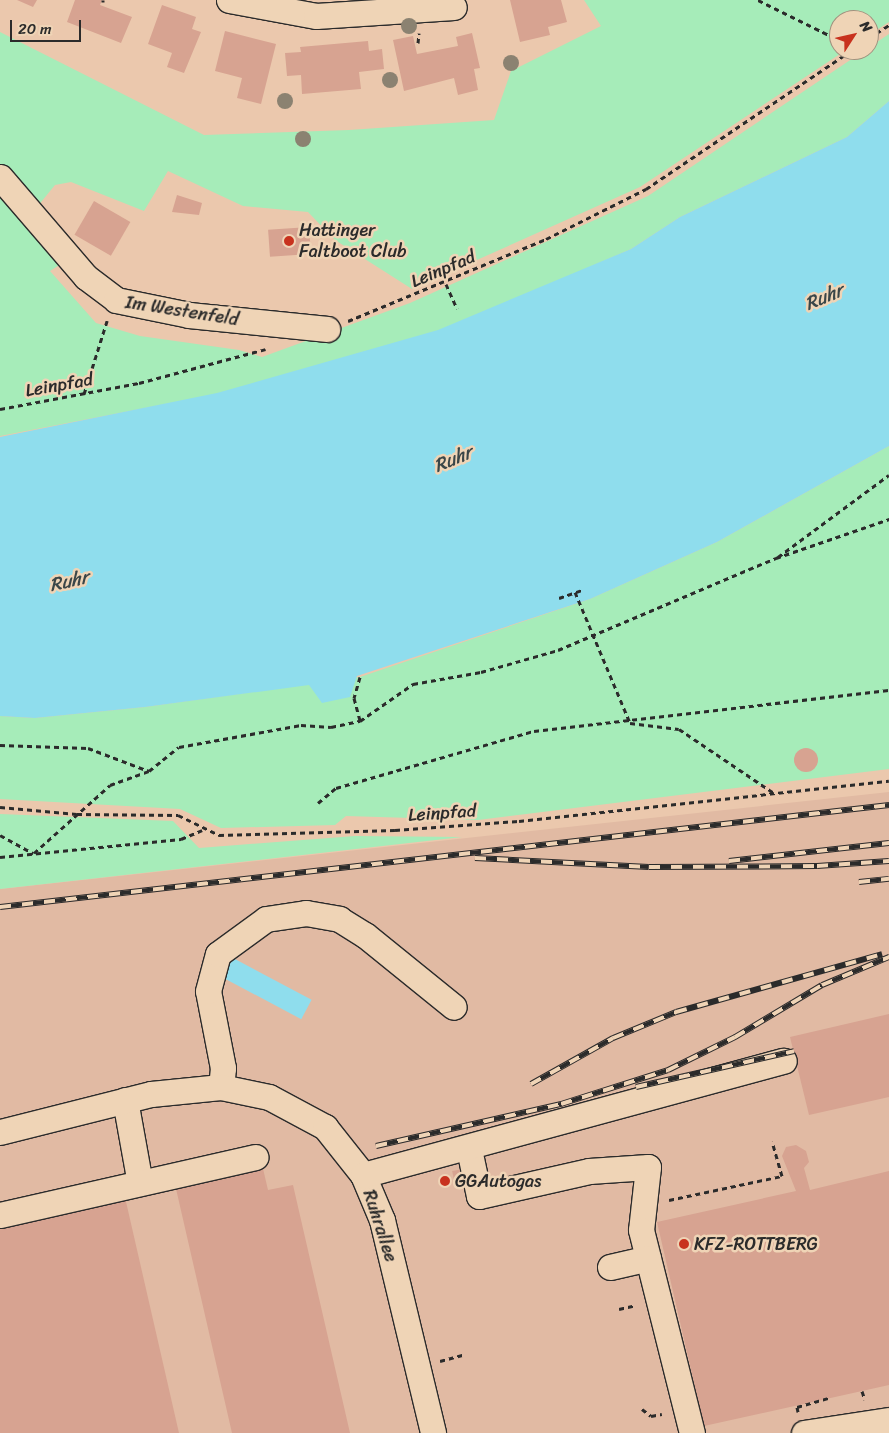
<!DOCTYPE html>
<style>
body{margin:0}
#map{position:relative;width:889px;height:1433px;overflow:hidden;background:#ebc8ad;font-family:Sriracha,sans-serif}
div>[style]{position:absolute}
.built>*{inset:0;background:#e1baa3}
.green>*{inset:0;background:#a6ecb9}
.water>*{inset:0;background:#8fdded;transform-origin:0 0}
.building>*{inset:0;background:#d7a391;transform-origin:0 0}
.round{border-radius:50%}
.path>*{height:3px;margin-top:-1.5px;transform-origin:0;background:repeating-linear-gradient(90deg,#2b2b2b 0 5px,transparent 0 9px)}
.roads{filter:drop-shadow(1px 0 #2b2b2b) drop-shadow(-1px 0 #2b2b2b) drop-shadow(0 1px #2b2b2b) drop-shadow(0 -1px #2b2b2b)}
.minor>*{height:25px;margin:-12.5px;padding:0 12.5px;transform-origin:12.5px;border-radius:12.5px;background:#efd4b6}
.rail>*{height:5.5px;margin-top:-2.75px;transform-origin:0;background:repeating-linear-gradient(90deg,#efd4b6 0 11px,#2b2b2b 0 22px);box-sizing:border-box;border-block:1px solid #2b2b2b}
.trees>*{width:16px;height:16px;margin:-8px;border-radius:50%;background:#8b8271}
.dots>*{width:14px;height:14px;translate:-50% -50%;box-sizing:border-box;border:2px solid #efd4b6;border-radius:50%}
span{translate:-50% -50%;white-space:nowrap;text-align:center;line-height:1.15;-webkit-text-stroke:5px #efd4b6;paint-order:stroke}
.poi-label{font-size:18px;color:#2b2b2b}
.left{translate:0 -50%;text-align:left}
.street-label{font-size:18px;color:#2b2b2b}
.water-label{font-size:19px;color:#3a4648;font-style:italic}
.north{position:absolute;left:829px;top:10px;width:50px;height:50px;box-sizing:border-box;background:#efd4b6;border:1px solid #a1907e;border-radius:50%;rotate:55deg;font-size:14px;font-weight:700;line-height:20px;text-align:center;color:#2b2b2b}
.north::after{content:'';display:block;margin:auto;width:18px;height:22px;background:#c8321e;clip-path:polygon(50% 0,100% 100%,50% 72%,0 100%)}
.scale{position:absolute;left:10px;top:20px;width:71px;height:22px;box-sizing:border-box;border:2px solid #2b2b2b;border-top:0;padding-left:6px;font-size:15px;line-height:18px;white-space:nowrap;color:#2b2b2b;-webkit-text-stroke:4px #efd4b6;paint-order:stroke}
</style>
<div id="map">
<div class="built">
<i style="clip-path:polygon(889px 792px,889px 1433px,0 1433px,0 889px)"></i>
</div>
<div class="green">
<i style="clip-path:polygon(584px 0,889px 0,889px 22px,869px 35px,869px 20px,839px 20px,839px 50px,846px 50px,640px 187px,412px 289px,335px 240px,308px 212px,243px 206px,168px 171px,144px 211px,71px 182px,55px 185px,37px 207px,0 171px,0 32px,204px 135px,349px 130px,494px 120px,511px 71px,601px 26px)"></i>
<i style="clip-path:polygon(889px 34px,889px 101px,847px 137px,680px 217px,631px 249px,438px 333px,217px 394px,0 436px,0 187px,64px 262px,50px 271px,96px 323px,140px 336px,239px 350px,262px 357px,410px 303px,648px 196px)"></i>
<i style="clip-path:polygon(889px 446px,889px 769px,478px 820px,346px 816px,335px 825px,221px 828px,180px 809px,0 799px,0 716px,35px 718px,145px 707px,360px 677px,590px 599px,717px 542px)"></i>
<i style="clip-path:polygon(0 814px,173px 821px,199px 848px,355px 836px,462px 837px,0 889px)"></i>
</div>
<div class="water">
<i style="clip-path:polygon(889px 101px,889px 446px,717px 542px,590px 599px,357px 676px,350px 697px,322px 703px,309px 685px,145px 707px,35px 718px,0 716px,0 437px,217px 393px,438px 330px,631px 249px,680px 217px,847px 137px)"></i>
<i style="left:233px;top:958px;width:89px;height:22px;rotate:28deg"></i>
</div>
<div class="building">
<i style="clip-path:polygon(17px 0,37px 0,33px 7px)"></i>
<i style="clip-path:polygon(75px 0,102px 0,100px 5px,132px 17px,121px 43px,67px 22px)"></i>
<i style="clip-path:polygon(510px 0,561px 0,567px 22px,548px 27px,550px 35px,520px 42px)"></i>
<i style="clip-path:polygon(162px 5px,196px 17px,192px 29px,201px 32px,184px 73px,167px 67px,172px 53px,148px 44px)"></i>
<i style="clip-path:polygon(225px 31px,276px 44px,261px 104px,237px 98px,242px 78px,215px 71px)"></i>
<i style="clip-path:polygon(472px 33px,480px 68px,474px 69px,478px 90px,458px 95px,454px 78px,404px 91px,393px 40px,413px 36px,417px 54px,458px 46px,456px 37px)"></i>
<i style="clip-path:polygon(368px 41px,369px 51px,382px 49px,384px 69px,359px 72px,361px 89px,302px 94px,301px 75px,287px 76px,285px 53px,301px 52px,300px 47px)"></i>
<i style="clip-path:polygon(177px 195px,202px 203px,199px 215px,172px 212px)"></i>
<i style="left:94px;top:201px;width:42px;height:39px;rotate:30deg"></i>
<i style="left:309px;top:227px;width:27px;height:41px;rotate:86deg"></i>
<i class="round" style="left:794px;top:748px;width:24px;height:24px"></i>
<i style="clip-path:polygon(889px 1014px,889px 1097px,809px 1115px,790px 1037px)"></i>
<i style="clip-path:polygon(796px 1145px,806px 1151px,809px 1162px,804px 1168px,810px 1190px,889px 1171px,889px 1385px,704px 1426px,657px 1222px,796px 1191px,782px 1156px,786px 1147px)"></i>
<i style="clip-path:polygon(261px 1160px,268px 1190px,293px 1185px,350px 1433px,232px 1433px,174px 1180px)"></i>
<i style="left:463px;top:1169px;width:15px;height:11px;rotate:79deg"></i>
<i style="clip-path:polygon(124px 1193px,179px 1433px,0 1433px,0 1221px)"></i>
</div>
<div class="path">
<i style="left:758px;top:0;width:90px;rotate:26.3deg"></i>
<i style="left:103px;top:2px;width:2px;rotate:-90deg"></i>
<i style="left:869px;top:38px;width:24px;rotate:-33deg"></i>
<i style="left:418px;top:43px;width:10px;rotate:-84deg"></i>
<i style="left:446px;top:284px;width:27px;rotate:66deg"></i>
<i style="left:348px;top:321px;width:214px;rotate:-22.5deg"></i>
<i style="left:546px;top:239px;width:112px;rotate:-26.6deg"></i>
<i style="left:646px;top:189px;width:249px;rotate:-34deg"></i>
<i style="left:84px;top:394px;width:77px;rotate:-72.5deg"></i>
<i style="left:0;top:409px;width:141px;rotate:-10.6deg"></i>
<i style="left:139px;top:383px;width:131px;rotate:-15deg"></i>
<i style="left:778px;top:557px;width:138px;rotate:-36.5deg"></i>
<i style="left:575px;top:592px;width:142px;rotate:67.2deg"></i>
<i style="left:630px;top:723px;width:49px;rotate:7deg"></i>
<i style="left:679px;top:729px;width:115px;rotate:34deg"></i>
<i style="left:559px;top:598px;width:24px;rotate:-19deg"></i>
<i style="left:360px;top:677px;width:22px;rotate:106deg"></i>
<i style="left:354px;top:698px;width:24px;rotate:75deg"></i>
<i style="left:0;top:745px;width:88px;rotate:2deg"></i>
<i style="left:88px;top:748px;width:65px;rotate:20.7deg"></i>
<i style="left:318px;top:803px;width:23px;rotate:-40deg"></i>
<i style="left:336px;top:788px;width:206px;rotate:-16.1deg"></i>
<i style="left:534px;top:731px;width:357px;rotate:-6.6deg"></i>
<i style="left:0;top:807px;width:77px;rotate:5.2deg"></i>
<i style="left:77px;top:814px;width:101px;rotate:0.6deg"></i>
<i style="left:178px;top:815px;width:46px;rotate:26deg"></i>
<i style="left:219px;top:835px;width:176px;rotate:-1.6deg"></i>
<i style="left:395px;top:830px;width:124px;rotate:-4.2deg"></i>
<i style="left:519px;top:821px;width:372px;rotate:-6.2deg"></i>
<i style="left:0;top:835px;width:38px;rotate:29deg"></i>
<i style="left:34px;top:853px;width:102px;rotate:-41.8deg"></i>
<i style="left:110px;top:785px;width:41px;rotate:-19.7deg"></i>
<i style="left:149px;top:771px;width:38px;rotate:-39deg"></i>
<i style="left:179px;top:747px;width:124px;rotate:-10.2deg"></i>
<i style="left:301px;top:725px;width:30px;rotate:4deg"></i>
<i style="left:331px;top:727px;width:30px;rotate:-12deg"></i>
<i style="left:360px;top:721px;width:65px;rotate:-34.9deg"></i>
<i style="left:413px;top:684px;width:69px;rotate:-10deg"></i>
<i style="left:481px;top:672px;width:80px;rotate:-15.9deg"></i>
<i style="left:558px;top:650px;width:237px;rotate:-22.9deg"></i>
<i style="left:776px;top:558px;width:120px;rotate:-19deg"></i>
<i style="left:0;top:857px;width:182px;rotate:-5.7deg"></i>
<i style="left:181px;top:839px;width:23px;rotate:-23deg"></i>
<i style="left:669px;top:1200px;width:116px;rotate:-12deg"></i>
<i style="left:782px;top:1176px;width:36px;rotate:-106deg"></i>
<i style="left:619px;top:1309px;width:17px;rotate:-13deg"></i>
<i style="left:440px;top:1361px;width:24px;rotate:-15deg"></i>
<i style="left:862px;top:1391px;width:9px;rotate:72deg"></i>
<i style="left:642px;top:1409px;width:11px;rotate:38deg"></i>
<i style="left:651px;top:1416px;width:11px;rotate:-10deg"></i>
<i style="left:798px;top:1412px;width:5px;rotate:-101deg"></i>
<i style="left:797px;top:1407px;width:33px;rotate:-16deg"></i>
</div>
<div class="roads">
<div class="minor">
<i style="left:229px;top:0;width:88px;rotate:10.4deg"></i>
<i style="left:316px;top:16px;width:138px;rotate:-3.7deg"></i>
<i style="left:0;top:177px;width:132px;rotate:49.3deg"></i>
<i style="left:86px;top:277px;width:38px;rotate:37deg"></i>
<i style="left:116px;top:300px;width:75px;rotate:11.6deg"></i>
<i style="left:189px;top:315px;width:139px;rotate:5.8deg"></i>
<i style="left:221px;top:1087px;width:19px;rotate:-84deg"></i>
<i style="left:223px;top:1068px;width:78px;rotate:-101deg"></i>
<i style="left:208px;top:991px;width:38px;rotate:-75deg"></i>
<i style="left:218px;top:954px;width:59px;rotate:-36.1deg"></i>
<i style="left:266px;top:919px;width:40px;rotate:-8.5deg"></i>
<i style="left:306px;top:913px;width:34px;rotate:10deg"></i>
<i style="left:339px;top:919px;width:31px;rotate:32deg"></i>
<i style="left:365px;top:935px;width:114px;rotate:39deg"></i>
<i style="left:125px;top:1100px;width:84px;rotate:79.8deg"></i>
<i style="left:0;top:1132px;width:156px;rotate:-14.1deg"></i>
<i style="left:151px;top:1094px;width:70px;rotate:-5.7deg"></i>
<i style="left:221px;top:1087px;width:49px;rotate:11.8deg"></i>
<i style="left:269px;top:1097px;width:64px;rotate:28.2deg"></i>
<i style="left:325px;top:1127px;width:61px;rotate:51.6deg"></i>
<i style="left:363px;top:1175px;width:49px;rotate:67.1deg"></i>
<i style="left:382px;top:1220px;width:219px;rotate:76.5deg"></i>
<i style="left:469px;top:1149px;width:48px;rotate:78deg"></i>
<i style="left:479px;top:1196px;width:113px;rotate:-12.8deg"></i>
<i style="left:589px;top:1171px;width:59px;rotate:-3.9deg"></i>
<i style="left:648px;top:1167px;width:63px;rotate:96.3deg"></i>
<i style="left:641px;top:1230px;width:209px;rotate:75.9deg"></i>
<i style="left:363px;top:1175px;width:436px;rotate:-15.2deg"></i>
<i style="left:0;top:1215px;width:262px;rotate:-12.8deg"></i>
<i style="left:610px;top:1267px;width:39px;rotate:-13deg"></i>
<i style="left:804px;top:1433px;width:86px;rotate:-8.7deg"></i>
</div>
</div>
<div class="rail">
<i style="left:475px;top:858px;width:174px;rotate:3deg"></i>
<i style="left:649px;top:867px;width:168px;rotate:-0.3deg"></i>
<i style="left:817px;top:866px;width:72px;rotate:-4deg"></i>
<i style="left:729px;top:861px;width:161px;rotate:-6.4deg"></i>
<i style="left:859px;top:882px;width:30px;rotate:-6deg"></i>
<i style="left:0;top:907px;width:895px;rotate:-6.55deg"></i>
<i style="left:531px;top:1084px;width:94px;rotate:-29.3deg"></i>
<i style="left:613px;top:1038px;width:68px;rotate:-22.4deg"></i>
<i style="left:676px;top:1012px;width:214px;rotate:-15.7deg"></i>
<i style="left:636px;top:1087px;width:162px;rotate:-12.8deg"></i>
<i style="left:376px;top:1146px;width:190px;rotate:-12.8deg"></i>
<i style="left:561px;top:1104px;width:112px;rotate:-17.6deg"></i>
<i style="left:668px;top:1070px;width:75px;rotate:-26.2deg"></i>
<i style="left:735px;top:1037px;width:101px;rotate:-30.9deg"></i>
<i style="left:822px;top:985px;width:73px;rotate:-22.7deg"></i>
</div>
<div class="trees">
<i style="left:409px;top:26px"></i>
<i style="left:511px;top:63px"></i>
<i style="left:390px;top:80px"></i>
<i style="left:285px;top:101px"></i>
<i style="left:303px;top:139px"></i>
</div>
<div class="dots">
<i style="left:289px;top:241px;background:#c8321e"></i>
<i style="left:445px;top:1181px;background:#c8321e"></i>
<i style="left:684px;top:1244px;background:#c8321e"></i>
</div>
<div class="poi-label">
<span class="left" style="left:299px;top:241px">Hattinger<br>Faltboot Club</span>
<span class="left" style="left:455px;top:1181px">GGAutogas</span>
<span class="left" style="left:694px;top:1244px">KFZ-ROTTBERG</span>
</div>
<div class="street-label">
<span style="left:443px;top:269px;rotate:-23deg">Leinpfad</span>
<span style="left:182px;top:311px;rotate:9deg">Im Westenfeld</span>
<span style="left:59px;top:385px;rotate:-10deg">Leinpfad</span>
<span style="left:442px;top:813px;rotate:-4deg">Leinpfad</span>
<span style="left:380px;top:1226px;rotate:72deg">Ruhrallee</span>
</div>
<div class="water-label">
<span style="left:824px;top:297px;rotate:-23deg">Ruhr</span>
<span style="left:453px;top:459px;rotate:-23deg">Ruhr</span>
<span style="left:69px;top:581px;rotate:-13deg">Ruhr</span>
</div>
<div class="north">N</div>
<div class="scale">20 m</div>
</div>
